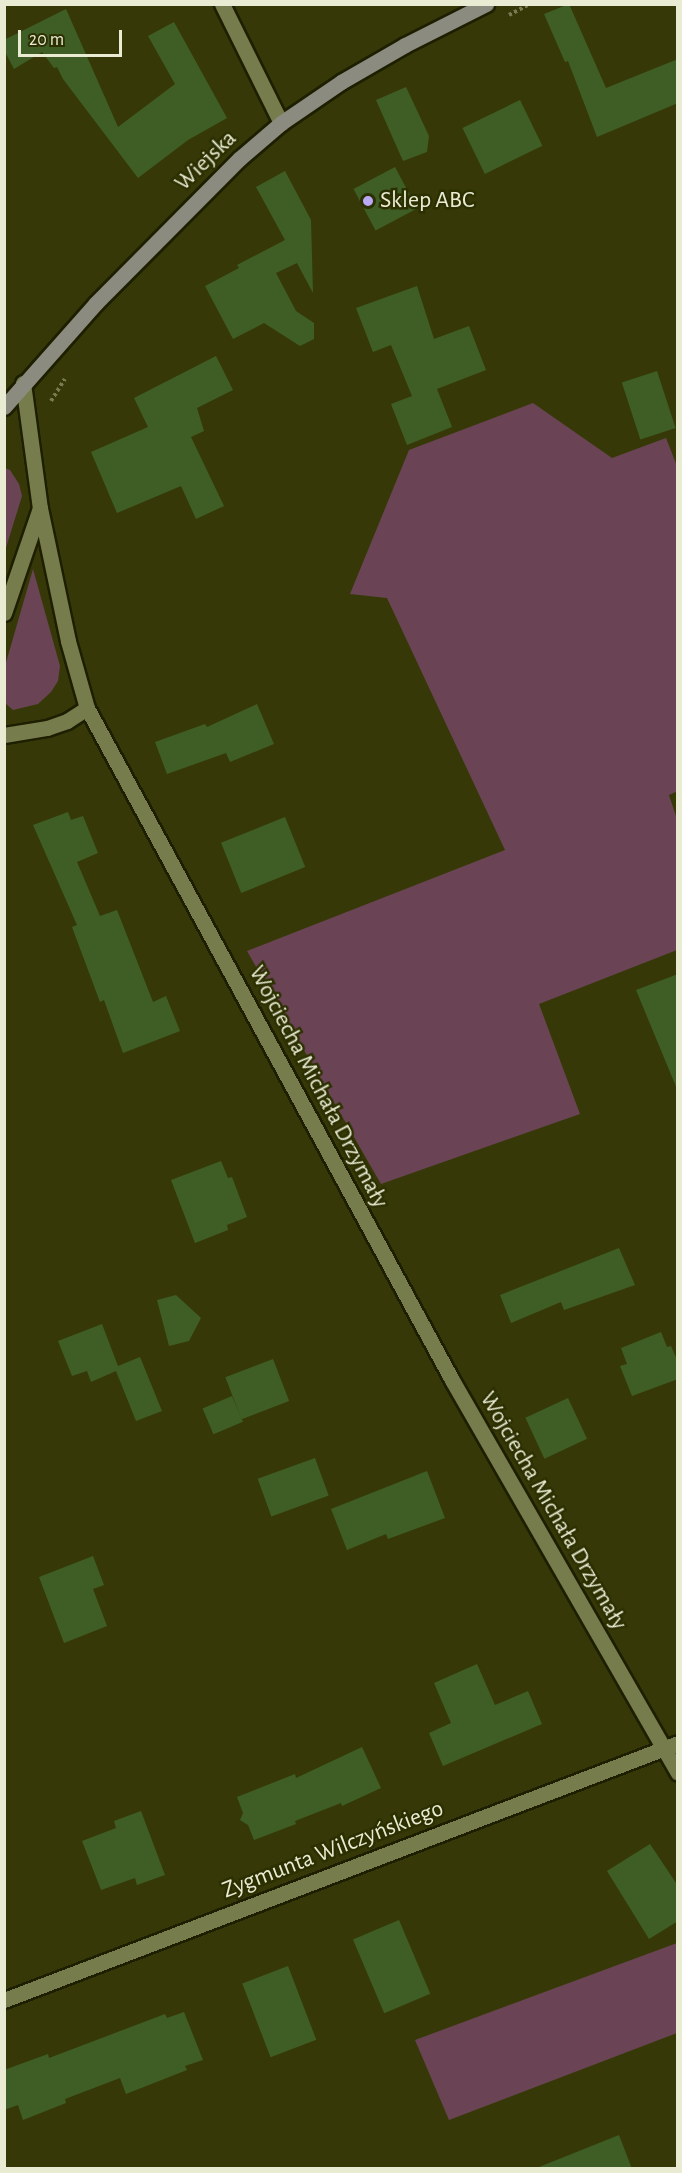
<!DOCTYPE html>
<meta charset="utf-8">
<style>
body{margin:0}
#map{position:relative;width:682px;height:2173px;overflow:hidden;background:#363907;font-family:"Alegreya Sans",sans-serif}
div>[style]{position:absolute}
.green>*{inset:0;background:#6a4454}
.building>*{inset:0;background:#3f5e26;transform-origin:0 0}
.path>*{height:4px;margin-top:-2px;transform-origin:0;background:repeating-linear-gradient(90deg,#797c53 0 3px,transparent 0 6px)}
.roads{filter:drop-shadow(2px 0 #1d1f00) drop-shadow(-2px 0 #1d1f00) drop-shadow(0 2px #1d1f00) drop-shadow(0 -2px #1d1f00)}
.lane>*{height:15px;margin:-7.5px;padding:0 7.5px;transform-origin:7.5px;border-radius:7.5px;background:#777c4c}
.street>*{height:15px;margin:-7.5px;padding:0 7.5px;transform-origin:7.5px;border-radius:7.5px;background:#777c4c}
.secondary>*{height:15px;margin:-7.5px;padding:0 7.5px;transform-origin:7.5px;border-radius:7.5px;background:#8c8b7f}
.dots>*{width:16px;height:16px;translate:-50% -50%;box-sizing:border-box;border:3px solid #2c2f00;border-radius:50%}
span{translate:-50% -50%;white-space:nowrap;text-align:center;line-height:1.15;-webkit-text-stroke:5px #2c2f00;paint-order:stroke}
.street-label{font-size:24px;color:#e9ecd3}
.poi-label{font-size:24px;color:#e9ecd3}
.left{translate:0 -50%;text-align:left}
.frame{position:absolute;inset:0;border:6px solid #e9ecd3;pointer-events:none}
.scale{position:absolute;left:18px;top:30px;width:104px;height:27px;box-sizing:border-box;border:3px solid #e9ecd3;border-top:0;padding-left:8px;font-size:18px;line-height:21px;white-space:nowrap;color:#e9ecd3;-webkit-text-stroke:4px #2c2f00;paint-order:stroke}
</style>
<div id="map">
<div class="green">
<i style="clip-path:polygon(533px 403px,612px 458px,666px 438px,677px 466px,678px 791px,669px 795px,677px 819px,677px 950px,539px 1004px,580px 1114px,381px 1184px,247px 951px,505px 850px,387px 598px,350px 594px,409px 450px)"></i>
<i style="clip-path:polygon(5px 468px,10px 470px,19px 484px,22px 496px,5px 551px)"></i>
<i style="clip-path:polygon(33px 569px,60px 666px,58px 681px,51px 692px,38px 704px,13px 710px,5px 703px,5px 666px)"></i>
<i style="clip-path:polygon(677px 1943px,677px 2033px,449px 2120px,415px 2040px)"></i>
</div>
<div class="building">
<i style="clip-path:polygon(569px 4px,606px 88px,678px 59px,678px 103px,597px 137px,568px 61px,565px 62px,544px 14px)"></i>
<i style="clip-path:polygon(66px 9px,118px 127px,175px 84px,148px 36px,174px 22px,227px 118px,188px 140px,138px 178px,63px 79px,57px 67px,54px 68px,42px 52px,14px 69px,4px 50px,4px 40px)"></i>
<i style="clip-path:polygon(406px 87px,429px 136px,427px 152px,403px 161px,376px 100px)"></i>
<i style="left:520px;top:100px;width:51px;height:64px;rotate:64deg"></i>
<i style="left:395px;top:167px;width:47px;height:47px;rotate:62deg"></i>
<i style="clip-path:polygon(285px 171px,311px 220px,313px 293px,297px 263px,276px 273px,296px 311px,314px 323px,314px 339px,300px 346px,264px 323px,233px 339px,205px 286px,239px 268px,237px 265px,285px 240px,256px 187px)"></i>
<i style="clip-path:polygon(417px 286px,434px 339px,469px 326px,486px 370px,437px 389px,452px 427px,407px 445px,391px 404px,412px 396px,391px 345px,373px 352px,356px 308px)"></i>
<i style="clip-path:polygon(216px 356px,233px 390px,197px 408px,204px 431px,191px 437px,224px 506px,196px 519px,181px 486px,117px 513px,91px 452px,148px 427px,134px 398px)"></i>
<i style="left:657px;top:371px;width:60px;height:37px;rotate:72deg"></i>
<i style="clip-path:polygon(257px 704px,274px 744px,230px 762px,226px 753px,167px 774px,155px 742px,205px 724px,207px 727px)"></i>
<i style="clip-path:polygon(68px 812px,71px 820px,83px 816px,98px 853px,77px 862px,100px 916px,117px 910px,153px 1002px,166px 996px,180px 1031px,123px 1053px,104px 1000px,100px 1002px,72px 927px,77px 925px,33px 825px)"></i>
<i style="left:285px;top:817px;width:54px;height:69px;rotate:68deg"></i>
<i style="clip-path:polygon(678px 974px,678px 1089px,677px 1089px,636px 990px)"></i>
<i style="clip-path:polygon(221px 1161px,228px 1178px,232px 1177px,247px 1217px,227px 1225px,228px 1230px,195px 1243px,171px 1180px)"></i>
<i style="clip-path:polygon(619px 1248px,635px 1285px,564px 1310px,561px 1302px,511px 1323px,500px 1295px)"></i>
<i style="clip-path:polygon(176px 1295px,201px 1318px,189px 1341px,169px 1346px,157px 1300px)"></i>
<i style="clip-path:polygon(102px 1324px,118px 1366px,140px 1357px,162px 1411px,136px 1421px,116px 1371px,91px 1382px,87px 1371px,72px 1376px,58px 1341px)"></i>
<i style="clip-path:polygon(661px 1332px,667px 1347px,671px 1346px,678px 1362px,678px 1379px,632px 1396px,620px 1366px,627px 1364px,621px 1348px)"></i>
<i style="left:273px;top:1359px;width:45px;height:51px;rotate:69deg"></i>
<i style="left:232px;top:1396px;width:28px;height:32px;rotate:67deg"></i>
<i style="left:568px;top:1398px;width:45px;height:47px;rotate:65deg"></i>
<i style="left:315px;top:1458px;width:40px;height:61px;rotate:70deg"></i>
<i style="clip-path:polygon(427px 1471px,445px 1518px,388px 1539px,386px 1534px,347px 1550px,331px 1509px)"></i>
<i style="clip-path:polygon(93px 1556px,104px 1585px,93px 1589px,107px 1626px,64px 1643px,39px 1577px)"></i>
<i style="clip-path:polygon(477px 1664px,495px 1705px,528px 1691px,542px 1724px,443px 1766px,429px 1733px,451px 1723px,434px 1683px)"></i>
<i style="clip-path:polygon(362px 1747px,381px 1788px,342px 1806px,341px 1803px,295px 1821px,296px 1824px,254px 1840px,248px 1825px,240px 1820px,243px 1813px,237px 1797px,295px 1774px,296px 1778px)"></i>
<i style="clip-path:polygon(141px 1811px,165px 1875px,137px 1885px,135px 1878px,101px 1890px,82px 1841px,116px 1828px,114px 1821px)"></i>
<i style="clip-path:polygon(650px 1844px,678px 1886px,678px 1921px,649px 1939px,607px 1871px)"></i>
<i style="left:399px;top:1920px;width:80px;height:50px;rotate:67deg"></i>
<i style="left:288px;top:1966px;width:79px;height:49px;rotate:69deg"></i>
<i style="clip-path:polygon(184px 2012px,203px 2060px,185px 2066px,187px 2070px,126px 2094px,120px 2078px,65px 2099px,66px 2103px,23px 2120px,18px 2105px,4px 2110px,4px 2070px,48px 2054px,49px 2058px,165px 2014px,167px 2018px)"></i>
<i style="clip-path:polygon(619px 2135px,632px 2169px,539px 2169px,539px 2167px)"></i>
</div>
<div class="path">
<i style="left:509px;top:15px;width:24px;rotate:-28deg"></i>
<i style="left:51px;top:401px;width:26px;rotate:-58deg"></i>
</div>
<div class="roads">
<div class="lane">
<i style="left:4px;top:735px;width:44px;rotate:-9.2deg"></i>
<i style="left:47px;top:728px;width:21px;rotate:-19deg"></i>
<i style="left:67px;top:721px;width:24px;rotate:-33deg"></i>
</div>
<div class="street">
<i style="left:222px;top:4px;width:133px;rotate:63.6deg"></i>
<i style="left:23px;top:383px;width:126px;rotate:82.3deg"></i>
<i style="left:40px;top:508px;width:136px;rotate:78.1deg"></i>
<i style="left:68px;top:641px;width:70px;rotate:74.2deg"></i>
<i style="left:87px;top:708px;width:765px;rotate:61.49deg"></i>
<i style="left:452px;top:1380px;width:453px;rotate:60.1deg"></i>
<i style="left:4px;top:613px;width:111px;rotate:-71.1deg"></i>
<i style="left:4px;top:2000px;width:721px;rotate:-20.87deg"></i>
</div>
<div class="secondary">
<i style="left:4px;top:407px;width:139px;rotate:-48.5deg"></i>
<i style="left:96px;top:303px;width:203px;rotate:-45.2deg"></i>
<i style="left:239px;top:159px;width:55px;rotate:-40.6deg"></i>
<i style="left:281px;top:123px;width:73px;rotate:-34.3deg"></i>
<i style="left:341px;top:82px;width:74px;rotate:-30deg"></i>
<i style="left:405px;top:45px;width:91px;rotate:-26.8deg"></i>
</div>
</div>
<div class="dots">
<i style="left:368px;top:201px;background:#baaaf6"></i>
</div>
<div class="street-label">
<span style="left:206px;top:161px;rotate:-44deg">Wiejska</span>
<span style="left:318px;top:1087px;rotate:62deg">Wojciecha Michała Drzymały</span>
<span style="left:553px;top:1511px;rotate:60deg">Wojciecha Michała Drzymały</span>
<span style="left:333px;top:1850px;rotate:-21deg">Zygmunta Wilczyńskiego</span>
</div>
<div class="poi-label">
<span class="left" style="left:380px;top:201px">Sklep ABC</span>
</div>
<div class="frame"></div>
<div class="scale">20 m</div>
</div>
